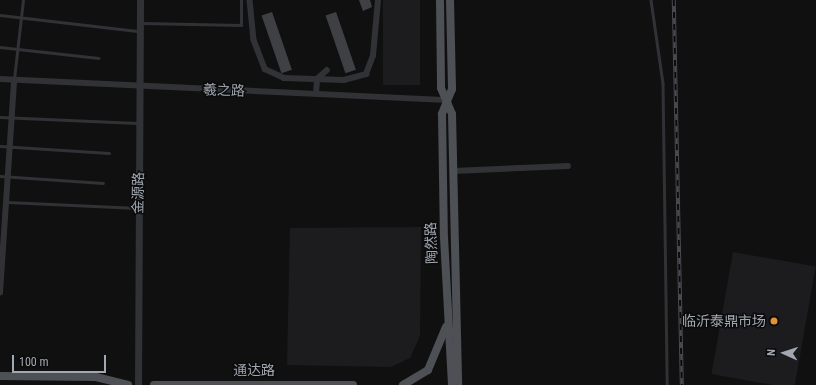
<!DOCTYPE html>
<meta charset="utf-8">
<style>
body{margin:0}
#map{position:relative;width:816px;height:385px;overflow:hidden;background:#101011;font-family:"Roboto Condensed","Noto Sans SC",sans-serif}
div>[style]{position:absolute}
.built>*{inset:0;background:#1c1c1e;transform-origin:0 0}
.building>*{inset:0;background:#3f4044;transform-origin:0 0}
.service>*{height:2.5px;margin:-1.25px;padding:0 1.25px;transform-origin:1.25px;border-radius:1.25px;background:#313236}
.minor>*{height:5.5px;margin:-2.75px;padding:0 2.75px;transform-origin:2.75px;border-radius:2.75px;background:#313236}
.tertiary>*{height:7px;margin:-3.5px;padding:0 3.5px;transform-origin:3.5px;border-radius:3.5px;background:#313236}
.primary>*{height:8px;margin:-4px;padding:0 4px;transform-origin:4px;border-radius:4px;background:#4d5054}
.rail>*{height:3.5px;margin-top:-1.75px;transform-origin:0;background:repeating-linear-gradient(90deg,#0b0b0c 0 6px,#484a4e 0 12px);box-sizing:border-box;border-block:1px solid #484a4e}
.dots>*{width:11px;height:11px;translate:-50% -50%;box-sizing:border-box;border:2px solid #0b0b0c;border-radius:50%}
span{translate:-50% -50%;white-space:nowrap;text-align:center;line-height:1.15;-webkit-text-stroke:3px #0b0b0c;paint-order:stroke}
.street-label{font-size:14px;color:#a2a8b1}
.poi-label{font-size:14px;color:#a2a8b1}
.right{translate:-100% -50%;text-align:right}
.north{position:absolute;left:764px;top:333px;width:40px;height:40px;-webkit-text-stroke:3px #0b0b0c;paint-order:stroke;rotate:273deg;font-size:11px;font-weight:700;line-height:16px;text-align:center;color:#a2a8b1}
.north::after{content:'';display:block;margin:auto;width:14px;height:18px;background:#a2a8b1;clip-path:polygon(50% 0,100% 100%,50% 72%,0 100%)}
.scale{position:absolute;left:12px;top:355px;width:94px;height:18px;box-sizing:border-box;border:2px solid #a2a8b1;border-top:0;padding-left:5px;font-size:12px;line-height:14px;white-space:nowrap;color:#a2a8b1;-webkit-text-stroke:3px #0b0b0c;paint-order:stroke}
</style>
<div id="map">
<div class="built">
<i style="left:383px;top:0;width:37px;height:85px"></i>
<i style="clip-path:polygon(421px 227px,420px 336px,410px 358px,391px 367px,287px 365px,290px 228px)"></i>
<i style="left:733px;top:252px;width:84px;height:124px;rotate:10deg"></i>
</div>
<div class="building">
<i style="clip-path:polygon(359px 0,370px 0,372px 7px,363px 11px)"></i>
<i style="left:272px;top:12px;width:61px;height:11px;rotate:71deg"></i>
<i style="left:336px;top:12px;width:61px;height:11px;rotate:71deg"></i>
</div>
<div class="service">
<i style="left:651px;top:0;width:84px;rotate:81.8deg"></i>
<i style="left:663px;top:83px;width:302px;rotate:89.2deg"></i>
<i style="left:0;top:15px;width:140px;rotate:6.6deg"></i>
<i style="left:142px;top:23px;width:99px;rotate:1.2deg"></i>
<i style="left:241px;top:25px;width:25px;rotate:-90deg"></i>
<i style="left:0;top:47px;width:99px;rotate:6.4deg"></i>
<i style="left:14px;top:79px;width:80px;rotate:-83.5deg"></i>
<i style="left:0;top:117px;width:137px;rotate:2.5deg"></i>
<i style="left:0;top:146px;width:109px;rotate:3.7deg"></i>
<i style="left:0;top:176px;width:103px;rotate:3.9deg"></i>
<i style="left:7px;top:202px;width:131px;rotate:2.6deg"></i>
</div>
<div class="minor">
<i style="left:250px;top:0;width:40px;rotate:84.3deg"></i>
<i style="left:254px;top:40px;width:31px;rotate:69deg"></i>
<i style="left:265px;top:69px;width:21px;rotate:25deg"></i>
<i style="left:284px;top:78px;width:60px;rotate:1.9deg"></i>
<i style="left:344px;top:80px;width:23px;rotate:-15deg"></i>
<i style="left:366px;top:74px;width:19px;rotate:-69deg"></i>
<i style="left:373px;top:56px;width:56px;rotate:-84.9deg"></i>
<i style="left:0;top:79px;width:448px;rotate:2.7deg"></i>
<i style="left:316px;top:94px;width:15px;rotate:-86deg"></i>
<i style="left:317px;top:79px;width:13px;rotate:-42deg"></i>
<i style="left:453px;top:171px;width:115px;rotate:-2.5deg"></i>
<i style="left:0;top:293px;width:213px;rotate:-86.2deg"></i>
</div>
<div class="tertiary">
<i style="left:138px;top:385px;width:385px;rotate:-89.7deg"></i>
</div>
<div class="primary">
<i style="left:440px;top:0;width:88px;rotate:89.3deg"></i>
<i style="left:441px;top:88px;width:28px;rotate:67deg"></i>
<i style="left:452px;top:114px;width:271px;rotate:88.7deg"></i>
<i style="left:450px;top:0;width:89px;rotate:88.7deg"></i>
<i style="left:452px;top:89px;width:27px;rotate:112deg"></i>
<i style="left:442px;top:114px;width:123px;rotate:89.1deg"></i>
<i style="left:444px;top:237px;width:148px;rotate:86.9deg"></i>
<i style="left:0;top:376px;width:96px;rotate:0.6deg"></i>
<i style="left:96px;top:377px;width:33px;rotate:14deg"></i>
<i style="left:154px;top:385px;width:199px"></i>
<i style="left:403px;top:385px;width:29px;rotate:-31deg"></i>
<i style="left:428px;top:370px;width:47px;rotate:-67.3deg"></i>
</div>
<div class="rail">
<i style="left:674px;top:0;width:385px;rotate:88.8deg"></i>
</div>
<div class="dots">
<i style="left:774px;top:321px;background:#e39236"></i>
</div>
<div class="street-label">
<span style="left:224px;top:90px;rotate:2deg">羲之路</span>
<span style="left:138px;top:193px;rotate:-89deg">金源路</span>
<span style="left:431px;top:243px;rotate:-92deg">陶然路</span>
<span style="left:254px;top:370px">通达路</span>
</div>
<div class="poi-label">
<span class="right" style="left:766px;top:321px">临沂泰鼎市场</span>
</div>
<div class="north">N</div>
<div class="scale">100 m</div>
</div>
